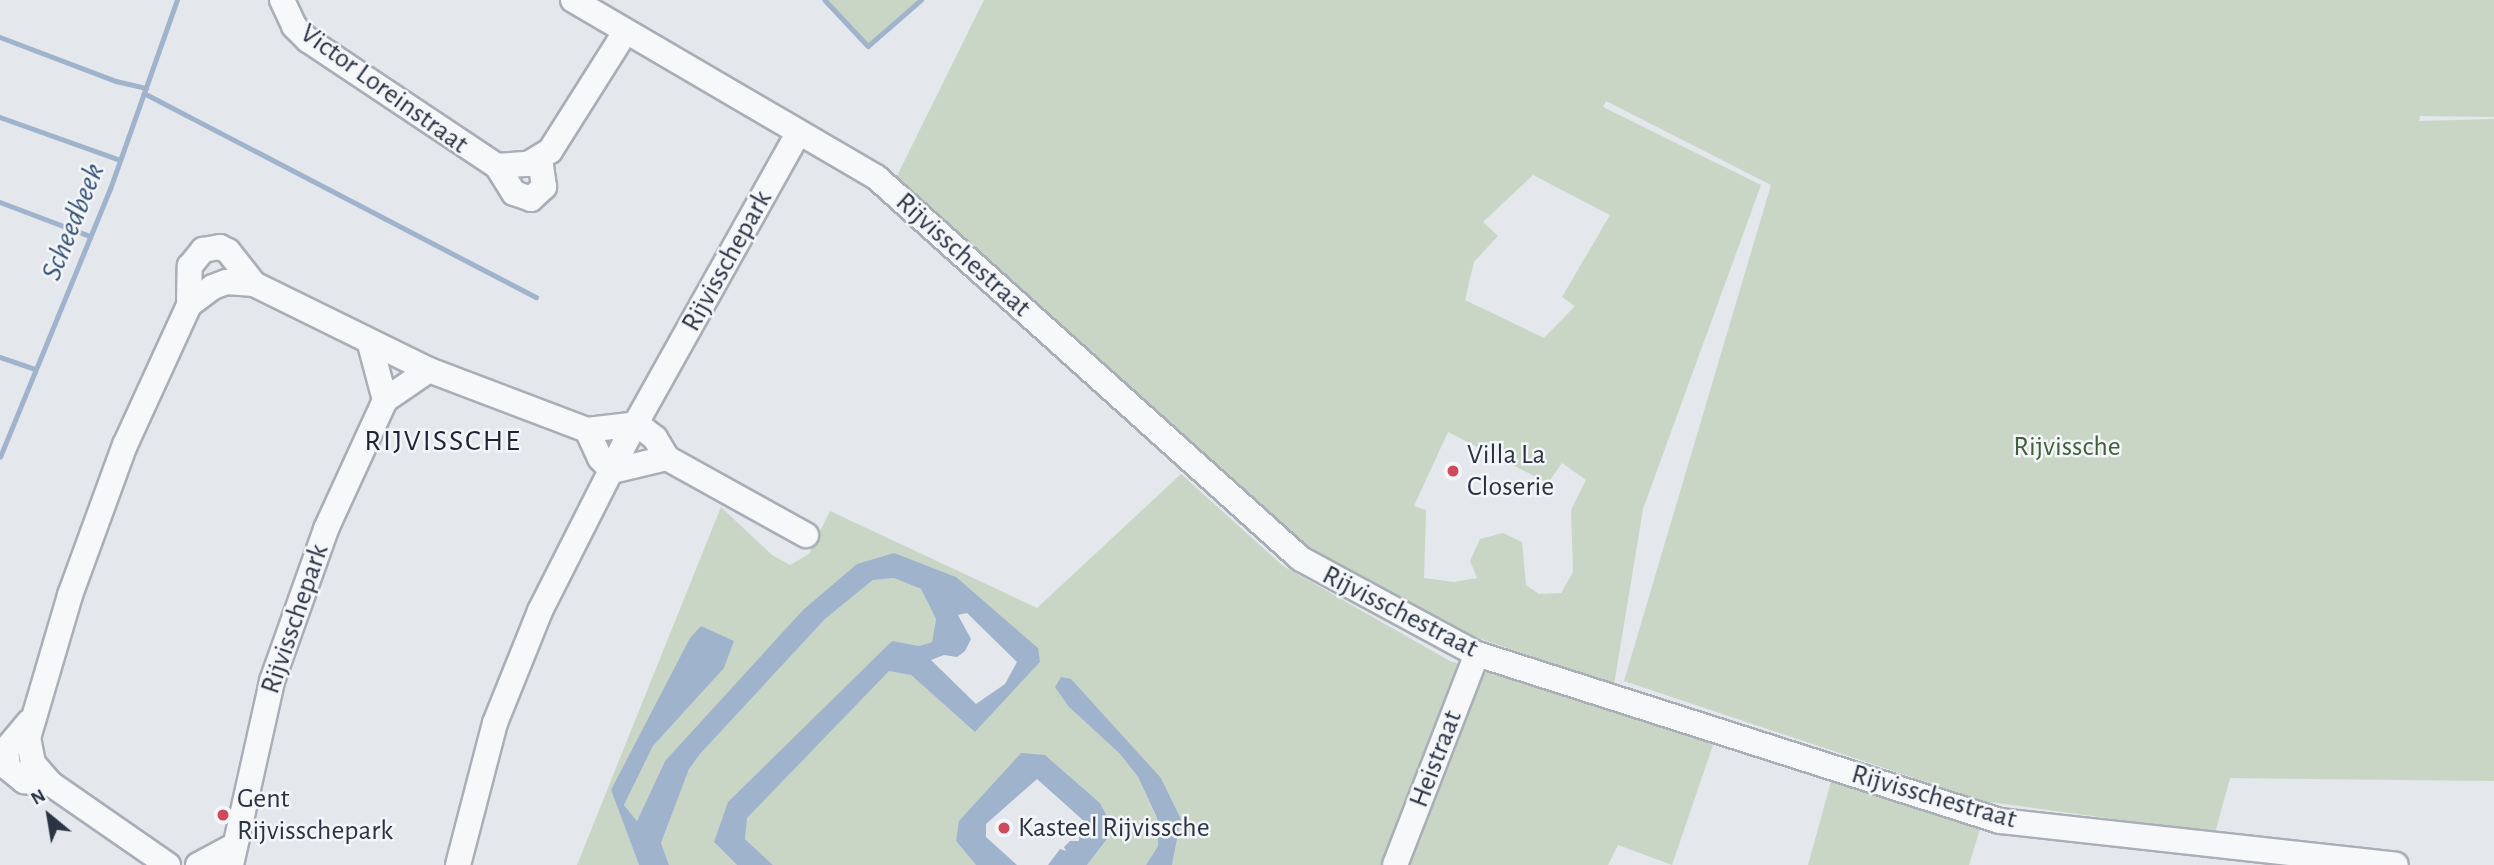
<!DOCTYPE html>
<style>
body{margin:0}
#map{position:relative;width:2494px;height:865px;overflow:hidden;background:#e4e7ec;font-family:"Alegreya Sans",sans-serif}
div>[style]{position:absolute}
.green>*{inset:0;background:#c9d6c5}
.water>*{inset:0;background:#9fb4cc}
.stream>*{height:4.5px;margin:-2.25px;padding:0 2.25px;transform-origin:2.25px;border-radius:2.25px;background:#9fb4cc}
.roads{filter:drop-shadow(2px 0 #a9aeb7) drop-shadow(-2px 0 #a9aeb7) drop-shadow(0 2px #a9aeb7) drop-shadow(0 -2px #a9aeb7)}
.minor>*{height:24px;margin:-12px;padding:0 12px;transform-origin:12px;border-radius:12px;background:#f7f8fa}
.dots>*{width:19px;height:19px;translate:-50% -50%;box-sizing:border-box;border:4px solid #f4f6f9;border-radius:50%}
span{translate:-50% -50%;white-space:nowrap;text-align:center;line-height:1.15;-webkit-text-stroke:5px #f4f6f9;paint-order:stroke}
.street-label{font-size:28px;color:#2b3445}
.park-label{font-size:28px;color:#3f6138}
.poi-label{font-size:28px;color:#2b3445}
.left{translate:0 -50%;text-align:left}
.water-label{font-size:30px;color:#34527a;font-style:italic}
.neighbourhood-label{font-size:30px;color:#1d2536;letter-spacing:2px}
.north{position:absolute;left:14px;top:781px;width:70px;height:70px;-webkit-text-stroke:5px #f4f6f9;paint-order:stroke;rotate:330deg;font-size:19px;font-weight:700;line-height:28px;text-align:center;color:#2b3445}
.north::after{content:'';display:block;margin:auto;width:24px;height:32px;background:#2b3445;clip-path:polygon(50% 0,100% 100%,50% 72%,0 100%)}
</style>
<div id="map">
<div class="green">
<i style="clip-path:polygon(825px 0,921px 0,868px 46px)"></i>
<i style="clip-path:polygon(evenodd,984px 0,2494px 0,2494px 117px,2420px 116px,2419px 121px,2494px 119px,2494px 781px,2230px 778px,2215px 833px,1983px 801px,1624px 681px,1771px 185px,1606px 101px,1603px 107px,1761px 185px,1643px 509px,1614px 685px,1461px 632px,1353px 578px,1286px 534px,895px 180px,984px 0,1533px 175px,1610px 215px,1562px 297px,1575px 306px,1544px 338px,1465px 300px,1474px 262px,1498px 236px,1483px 222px,1533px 175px,984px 0,1448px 432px,1548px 483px,1562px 463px,1586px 480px,1571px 510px,1573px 572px,1561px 593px,1539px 594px,1526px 585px,1522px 542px,1503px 533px,1480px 539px,1470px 561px,1477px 578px,1454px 582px,1424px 578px,1426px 510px,1414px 506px,1448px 432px)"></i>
<i style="clip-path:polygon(1181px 474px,1283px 566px,1450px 661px,1714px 742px,1672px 865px,1618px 845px,1608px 865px,1172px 865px,1181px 819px,1161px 778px,1069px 707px,1120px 754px,1138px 777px,1157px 819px,1158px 846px,1146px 865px,1087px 865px,1107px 839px,1108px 818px,1100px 803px,1045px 755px,956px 841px,976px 865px,773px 865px,745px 839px,746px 818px,889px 670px,911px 675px,975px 732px,1040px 662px,894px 553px,665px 761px,637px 821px,624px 805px,653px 746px,724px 668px,611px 790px,639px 865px,577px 865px,721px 507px,772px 555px,790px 565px,809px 554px,830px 511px,1037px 608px)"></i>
<i style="clip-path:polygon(894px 578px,921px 589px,936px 619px,932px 642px,919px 646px,891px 642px,714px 842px,737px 865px,669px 865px,661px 843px,689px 768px,700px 754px,825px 619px,873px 580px)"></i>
<i style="clip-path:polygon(1832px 778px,1980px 829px,1969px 865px,1808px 865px)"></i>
</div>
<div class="water">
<i style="clip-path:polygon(evenodd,894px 553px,956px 577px,1038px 648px,1040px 662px,975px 732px,911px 675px,889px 671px,747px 818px,745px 839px,773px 865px,737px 865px,714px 842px,728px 802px,892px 641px,919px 646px,932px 642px,936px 619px,921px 589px,894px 578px,873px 580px,825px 619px,700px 754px,689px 769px,661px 843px,669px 865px,639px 865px,611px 790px,690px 638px,701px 626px,734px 641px,724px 668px,653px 746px,624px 805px,637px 821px,665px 761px,803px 610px,857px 564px,894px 553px,967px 613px,1017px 662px,1005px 684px,976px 704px,931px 660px,944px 655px,957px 657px,965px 651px,971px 639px,958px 615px,967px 613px)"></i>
<i style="clip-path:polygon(1061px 677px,1071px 679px,1161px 778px,1181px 819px,1172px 865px,1146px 865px,1158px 846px,1157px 818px,1138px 777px,1120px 754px,1069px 707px,1055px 687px)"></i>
<i style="clip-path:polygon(1021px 753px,1045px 755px,1100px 803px,1108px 818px,1107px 839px,1087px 865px,1048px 865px,1060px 849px,1066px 851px,1064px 847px,1070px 841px,1079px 841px,1080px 827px,1085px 822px,1037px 779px,986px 824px,986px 837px,1017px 865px,976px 865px,956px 841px,959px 821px)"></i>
</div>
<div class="stream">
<i style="left:825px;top:0;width:63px;rotate:46.9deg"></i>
<i style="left:868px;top:46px;width:70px;rotate:-41deg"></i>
<i style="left:0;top:37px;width:124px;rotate:20.8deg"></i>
<i style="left:116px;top:81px;width:31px;rotate:13deg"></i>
<i style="left:144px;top:93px;width:442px;rotate:27.5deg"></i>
<i style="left:0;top:117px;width:127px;rotate:19.7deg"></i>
<i style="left:0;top:202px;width:96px;rotate:20.7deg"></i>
<i style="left:0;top:357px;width:37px;rotate:19deg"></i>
<i style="left:0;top:457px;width:290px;rotate:-67.7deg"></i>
<i style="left:110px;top:189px;width:201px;rotate:-70.5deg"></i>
</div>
<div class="roads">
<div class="minor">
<i style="left:282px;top:0;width:29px;rotate:65deg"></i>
<i style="left:294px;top:26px;width:20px;rotate:45deg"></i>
<i style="left:308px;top:40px;width:227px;rotate:33.7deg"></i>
<i style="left:497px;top:166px;width:31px;rotate:-4deg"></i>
<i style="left:528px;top:164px;width:26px;rotate:-31deg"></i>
<i style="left:550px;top:151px;width:138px;rotate:-57.7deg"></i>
<i style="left:573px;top:0;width:351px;rotate:30.3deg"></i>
<i style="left:876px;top:177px;width:571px;rotate:41.95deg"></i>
<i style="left:1301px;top:559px;width:200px;rotate:28.4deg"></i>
<i style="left:1477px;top:654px;width:549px;rotate:17.71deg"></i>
<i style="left:2000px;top:821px;width:398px;rotate:6.3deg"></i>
<i style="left:497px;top:166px;width:32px;rotate:58deg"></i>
<i style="left:514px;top:193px;width:18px;rotate:19deg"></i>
<i style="left:531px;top:199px;width:18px;rotate:-43deg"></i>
<i style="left:544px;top:187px;width:28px;rotate:-98deg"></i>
<i style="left:189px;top:305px;width:39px;rotate:-89deg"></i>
<i style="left:190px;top:266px;width:21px;rotate:-51deg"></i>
<i style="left:203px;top:250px;width:17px;rotate:-10deg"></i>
<i style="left:220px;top:247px;width:9px;rotate:27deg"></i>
<i style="left:228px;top:251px;width:42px;rotate:51.8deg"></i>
<i style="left:370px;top:344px;width:58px;rotate:75deg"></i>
<i style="left:587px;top:430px;width:31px;rotate:65deg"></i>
<i style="left:600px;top:458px;width:18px;rotate:47deg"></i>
<i style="left:612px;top:471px;width:57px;rotate:-13.3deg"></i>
<i style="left:29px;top:722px;width:35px;rotate:130deg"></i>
<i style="left:6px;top:749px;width:19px;rotate:84deg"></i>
<i style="left:8px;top:768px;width:21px;rotate:39deg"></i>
<i style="left:24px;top:781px;width:27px;rotate:6deg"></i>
<i style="left:168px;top:865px;width:142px;rotate:-145.3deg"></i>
<i style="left:51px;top:784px;width:28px;rotate:-131deg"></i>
<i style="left:33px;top:763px;width:25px;rotate:-101deg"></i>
<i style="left:28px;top:738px;width:149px;rotate:-73.6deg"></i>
<i style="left:70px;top:595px;width:160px;rotate:-69.9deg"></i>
<i style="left:125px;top:445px;width:154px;rotate:-65.4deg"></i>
<i style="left:189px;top:305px;width:30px;rotate:-37deg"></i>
<i style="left:213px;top:287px;width:14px;rotate:-21deg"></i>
<i style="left:226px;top:282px;width:28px;rotate:4deg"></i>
<i style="left:254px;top:284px;width:195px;rotate:26.2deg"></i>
<i style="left:429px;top:370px;width:169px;rotate:20.8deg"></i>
<i style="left:587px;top:430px;width:50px;rotate:-6.8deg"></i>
<i style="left:637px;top:424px;width:23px;rotate:38deg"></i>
<i style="left:655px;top:438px;width:23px;rotate:59deg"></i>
<i style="left:667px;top:458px;width:159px;rotate:29deg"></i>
<i style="left:198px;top:865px;width:38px;rotate:-28deg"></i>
<i style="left:231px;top:865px;width:189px;rotate:-77.4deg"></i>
<i style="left:272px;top:681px;width:161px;rotate:-70.4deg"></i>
<i style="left:326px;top:529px;width:142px;rotate:-65.4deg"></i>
<i style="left:385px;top:400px;width:53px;rotate:-34.3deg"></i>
<i style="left:458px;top:865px;width:147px;rotate:-75.4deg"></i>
<i style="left:495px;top:723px;width:121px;rotate:-68.1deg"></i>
<i style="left:540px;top:611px;width:188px;rotate:-63.2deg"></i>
<i style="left:625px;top:443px;width:354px;rotate:-60.8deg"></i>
<i style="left:1395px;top:865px;width:226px;rotate:-68.8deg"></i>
</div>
</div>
<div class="dots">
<i style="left:1453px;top:471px;background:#d1495b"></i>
<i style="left:223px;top:815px;background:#d1495b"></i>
<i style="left:1004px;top:828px;background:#d1495b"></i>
</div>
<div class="street-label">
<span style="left:384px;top:89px;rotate:36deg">Victor Loreinstraat</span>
<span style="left:963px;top:255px;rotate:42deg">Rijvisschestraat</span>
<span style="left:727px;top:261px;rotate:-61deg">Rijvisschepark</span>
<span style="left:1400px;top:612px;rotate:27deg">Rijvisschestraat</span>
<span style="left:295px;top:619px;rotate:-71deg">Rijvisschepark</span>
<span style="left:1436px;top:759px;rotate:-69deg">Heistraat</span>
<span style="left:1934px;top:797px;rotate:16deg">Rijvisschestraat</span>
</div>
<div class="park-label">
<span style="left:2067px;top:447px">Rijvissche</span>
</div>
<div class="poi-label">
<span class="left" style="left:1467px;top:471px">Villa La<br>Closerie</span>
<span class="left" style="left:237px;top:815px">Gent<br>Rijvisschepark</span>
<span class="left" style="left:1018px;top:828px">Kasteel Rijvissche</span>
</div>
<div class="water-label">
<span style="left:73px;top:222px;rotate:-68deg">Scheedbeek</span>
</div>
<div class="neighbourhood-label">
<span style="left:443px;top:441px">RIJVISSCHE</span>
</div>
<div class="north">N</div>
</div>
